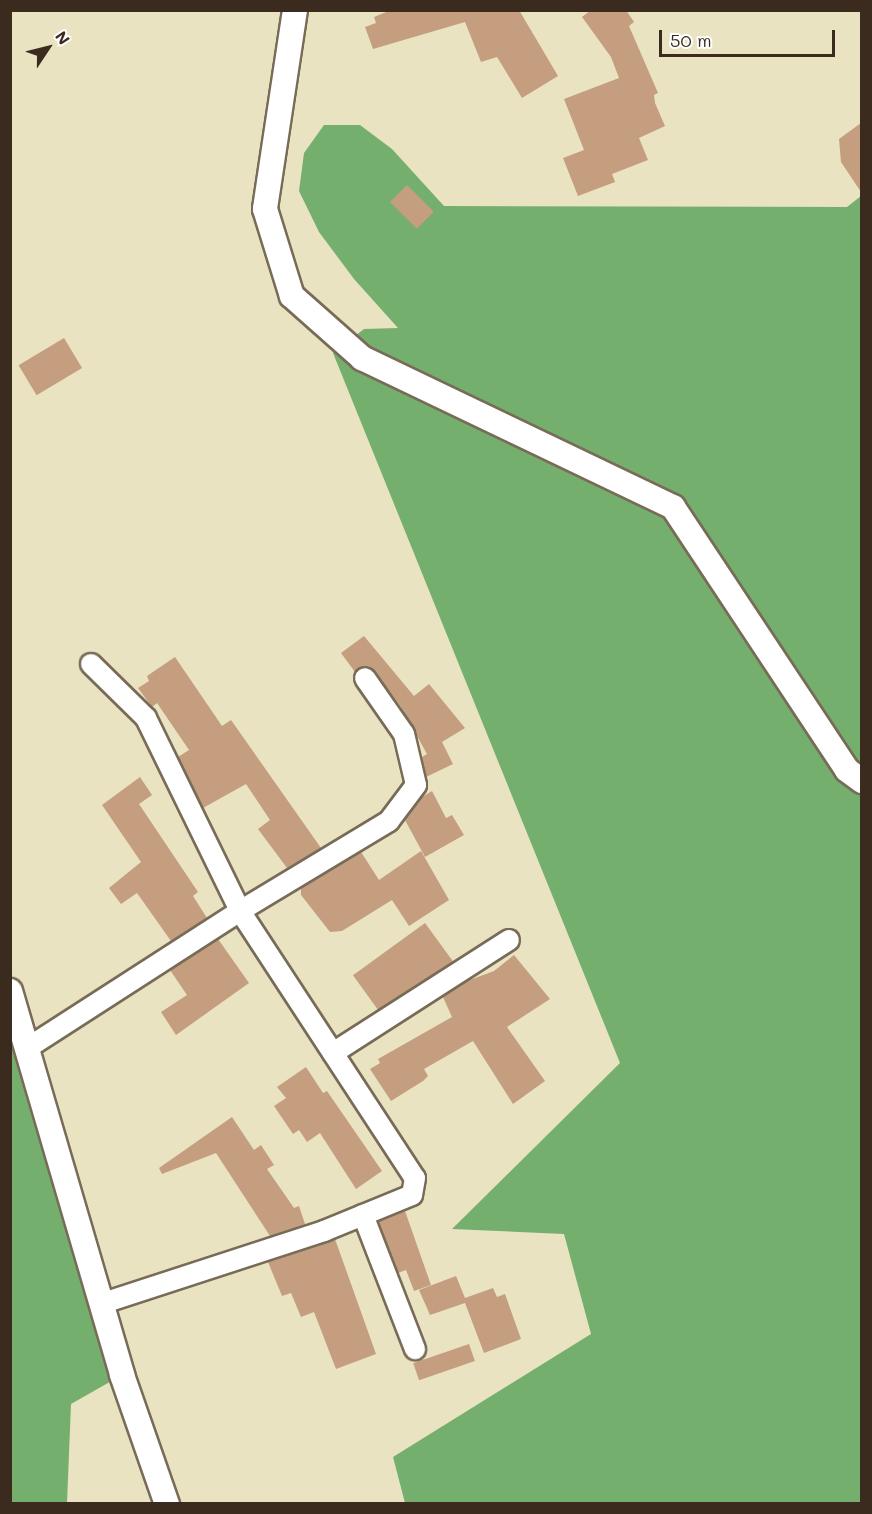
<!DOCTYPE html>
<style>
body{margin:0}
#map{position:relative;width:872px;height:1514px;overflow:hidden;background:#e9e3c2;font-family:Mali,sans-serif}
div>[style]{position:absolute}
.forest>*{inset:0;background:#74af6e}
.building>*{inset:0;background:#c49e7e;transform-origin:0 0}
.roads{filter:drop-shadow(2px 0 #786b57) drop-shadow(-2px 0 #786b57) drop-shadow(0 2px #786b57) drop-shadow(0 -2px #786b57)}
.minor>*{height:20px;margin:-10px;padding:0 10px;transform-origin:10px;border-radius:10px;background:#fff}
.tertiary>*{height:24px;margin:-12px;padding:0 12px;transform-origin:12px;border-radius:12px;background:#fff}
span{translate:-50% -50%;white-space:nowrap;text-align:center;line-height:1.15;-webkit-text-stroke:6px #fff;paint-order:stroke}
.frame{position:absolute;inset:0;border:12px solid #3b2a1e;pointer-events:none}
.north{position:absolute;left:18px;top:18px;width:60px;height:60px;-webkit-text-stroke:4px #fff;paint-order:stroke;rotate:55deg;font-size:16px;font-weight:700;line-height:24px;text-align:center;color:#3b2a1e}
.north::after{content:'';display:block;margin:auto;width:21px;height:27px;background:#3b2a1e;clip-path:polygon(50% 0,100% 100%,50% 72%,0 100%)}
.scale{position:absolute;left:659px;top:30px;width:176px;height:27px;box-sizing:border-box;border:3px solid #3b2a1e;border-top:0;padding-left:8px;font-size:18px;line-height:21px;white-space:nowrap;color:#3b2a1e;-webkit-text-stroke:4px #fff;paint-order:stroke}
</style>
<div id="map">
<div class="forest">
<i style="clip-path:polygon(324px 125px,360px 125px,392px 149px,444px 206px,847px 207px,861px 196px,861px 1503px,405px 1503px,393px 1457px,591px 1334px,564px 1234px,452px 1229px,620px 1063px,333px 353px,364px 329px,398px 328px,354px 279px,319px 232px,299px 191px,304px 153px)"></i>
<i style="clip-path:polygon(10px 995px,122px 1375px,71px 1404px,67px 1503px,11px 1503px)"></i>
</div>
<div class="building">
<i style="clip-path:polygon(391px 10px,519px 10px,558px 76px,522px 98px,497px 57px,481px 62px,465px 22px,373px 49px,365px 27px,376px 23px,374px 17px)"></i>
<i style="clip-path:polygon(591px 10px,626px 10px,634px 22px,629px 26px,658px 93px,654px 95px,655px 103px,665px 126px,639px 138px,648px 160px,612px 174px,615px 182px,578px 196px,563px 158px,584px 150px,564px 99px,619px 78px,611px 57px,582px 17px)"></i>
<i style="clip-path:polygon(861px 123px,861px 192px,841px 162px,839px 139px)"></i>
<i style="left:407px;top:185px;width:38px;height:24px;rotate:45deg"></i>
<i style="left:64px;top:338px;width:35px;height:53px;rotate:59deg"></i>
<i style="clip-path:polygon(364px 636px,414px 696px,429px 684px,465px 728px,442px 742px,453px 764px,426px 777px,422px 757px,427px 754px,401px 707px,374px 671px,365px 666px,355px 672px,341px 653px)"></i>
<i style="clip-path:polygon(175px 657px,222px 726px,231px 720px,321px 848px,287px 868px,258px 829px,270px 820px,246px 784px,203px 808px,178px 757px,189px 750px,157px 703px,152px 707px,138px 688px,149px 681px,147px 676px)"></i>
<i style="clip-path:polygon(140px 777px,152px 795px,139px 804px,198px 892px,193px 896px,207px 918px,171px 941px,137px 893px,121px 904px,109px 888px,141px 862px,102px 805px)"></i>
<i style="clip-path:polygon(432px 791px,446px 818px,452px 815px,464px 835px,425px 857px,405px 820px,422px 797px)"></i>
<i style="clip-path:polygon(421px 851px,449px 900px,409px 926px,392px 900px,342px 931px,330px 932px,301px 895px,301px 888px,361px 852px,379px 880px)"></i>
<i style="left:425px;top:923px;width:48px;height:89px;rotate:54deg"></i>
<i style="clip-path:polygon(218px 939px,249px 983px,176px 1035px,161px 1012px,187px 995px,170px 970px)"></i>
<i style="clip-path:polygon(514px 955px,550px 999px,507px 1027px,545px 1081px,513px 1104px,473px 1041px,424px 1069px,428px 1076px,423px 1081px,391px 1101px,370px 1069px,380px 1063px,378px 1059px,452px 1017px,443px 997px,467px 981px,494px 971px)"></i>
<i style="clip-path:polygon(306px 1067px,323px 1093px,327px 1091px,382px 1171px,356px 1189px,320px 1133px,307px 1142px,299px 1130px,293px 1134px,274px 1106px,286px 1098px,277px 1087px)"></i>
<i style="clip-path:polygon(232px 1117px,254px 1150px,261px 1145px,274px 1165px,267px 1169px,294px 1208px,299px 1206px,305px 1224px,301px 1226px,270px 1236px,216px 1153px,162px 1174px,159px 1168px)"></i>
<i style="clip-path:polygon(405px 1211px,431px 1285px,414px 1291px,406px 1270px,398px 1273px,378px 1222px)"></i>
<i style="clip-path:polygon(335px 1239px,376px 1354px,336px 1369px,314px 1312px,301px 1317px,291px 1293px,282px 1296px,268px 1262px)"></i>
<i style="clip-path:polygon(456px 1276px,465px 1298px,493px 1288px,497px 1297px,505px 1294px,521px 1339px,484px 1353px,465px 1303px,430px 1315px,419px 1290px)"></i>
<i style="left:469px;top:1344px;width:18px;height:59px;rotate:71deg"></i>
</div>
<div class="roads">
<div class="minor">
<i style="left:91px;top:664px;width:77px;rotate:44.5deg"></i>
<i style="left:146px;top:718px;width:215px;rotate:64deg"></i>
<i style="left:240px;top:911px;width:174px;rotate:-31.1deg"></i>
<i style="left:389px;top:821px;width:45px;rotate:-53.1deg"></i>
<i style="left:416px;top:785px;width:52px;rotate:-103.2deg"></i>
<i style="left:404px;top:734px;width:68px;rotate:-124.9deg"></i>
<i style="left:26px;top:1049px;width:255px;rotate:-32.8deg"></i>
<i style="left:240px;top:911px;width:319px;rotate:56.8deg"></i>
<i style="left:415px;top:1178px;width:17px;rotate:100deg"></i>
<i style="left:412px;top:1195px;width:95px;rotate:157.8deg"></i>
<i style="left:324px;top:1231px;width:235px;rotate:161.9deg"></i>
<i style="left:333px;top:1053px;width:209px;rotate:-32.7deg"></i>
<i style="left:363px;top:1215px;width:144px;rotate:68.8deg"></i>
</div>
<div class="tertiary">
<i style="left:295px;top:10px;width:201px;rotate:98.6deg"></i>
<i style="left:265px;top:209px;width:91px;rotate:72.8deg"></i>
<i style="left:292px;top:296px;width:94px;rotate:41.5deg"></i>
<i style="left:362px;top:358px;width:345px;rotate:25.6deg"></i>
<i style="left:673px;top:507px;width:315px;rotate:56.5deg"></i>
<i style="left:847px;top:770px;width:19px;rotate:36deg"></i>
<i style="left:10px;top:991px;width:400px;rotate:73.7deg"></i>
<i style="left:122px;top:1375px;width:137px;rotate:70.8deg"></i>
</div>
</div>
<div class="frame"></div>
<div class="north">N</div>
<div class="scale">50 m</div>
</div>
